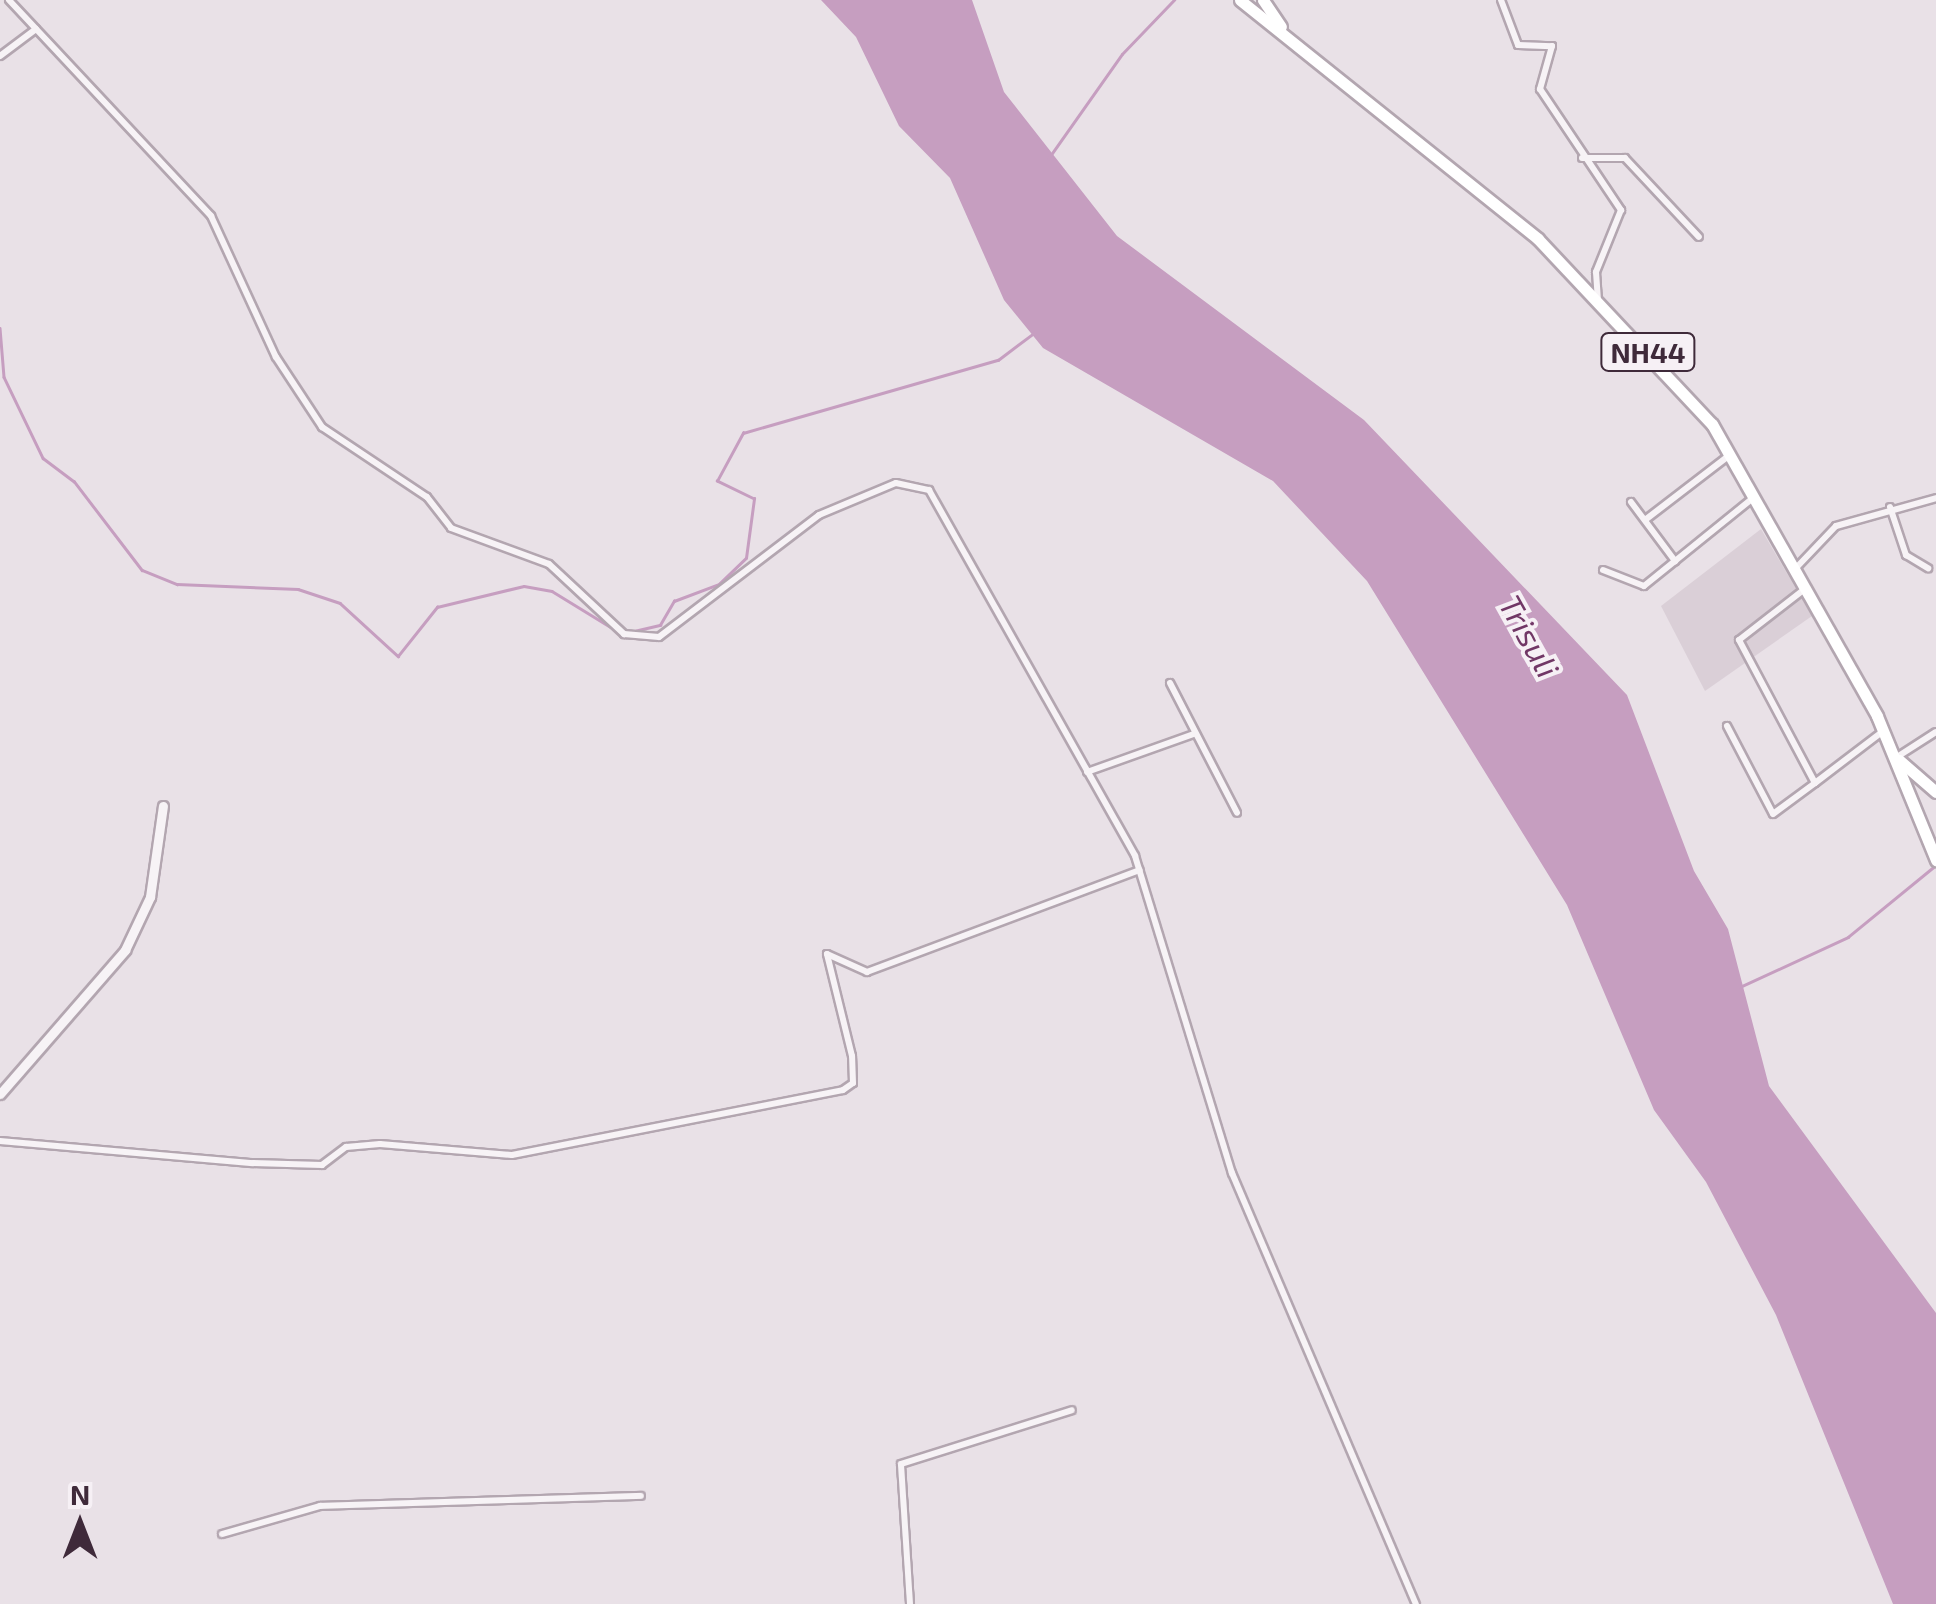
<!DOCTYPE html>
<style>
body{margin:0}
#map{position:relative;width:1936px;height:1604px;overflow:hidden;background:#e9e1e7;font-family:"Exo 2",sans-serif}
div>[style]{position:absolute}
.built>*{inset:0;background:#dacfd7}
.water>*{inset:0;background:#c69ec0}
.stream>*{height:2.5px;margin:-1.25px;padding:0 1.25px;transform-origin:1.25px;border-radius:1.25px;background:#c69ec0}
.roads{filter:drop-shadow(2px 0 #b3a6b0) drop-shadow(-2px 0 #b3a6b0) drop-shadow(0 2px #b3a6b0) drop-shadow(0 -2px #b3a6b0)}
.minor>*{height:6px;margin:-3px;padding:0 3px;transform-origin:3px;border-radius:3px;background:#f7f3f6}
.tertiary>*{height:9px;margin:-4.5px;padding:0 4.5px;transform-origin:4.5px;border-radius:4.5px;background:#f7f3f6}
.trunk>*{height:11px;margin:-5.5px;padding:0 5.5px;transform-origin:5.5px;border-radius:5.5px;background:#fff}
span{translate:-50% -50%;white-space:nowrap;text-align:center;line-height:1.15;-webkit-text-stroke:8px #f6f0f5;paint-order:stroke}
.shield-label span{padding:2px 8px;background:#f6f0f5;border:2px solid;border-radius:8px;-webkit-text-stroke-width:0}
.shield-label{font-size:28px;color:#3f2a3a;font-weight:700}
.water-label{font-size:32px;color:#713766;font-style:italic}
.north{position:absolute;left:30px;top:1474px;width:100px;height:100px;-webkit-text-stroke:8px #f6f0f5;paint-order:stroke;rotate:0deg;font-size:28px;font-weight:700;line-height:40px;text-align:center;color:#3f2a3a}
.north::after{content:'';display:block;margin:auto;width:35px;height:45px;background:#3f2a3a;clip-path:polygon(50% 0,100% 100%,50% 72%,0 100%)}
</style>
<div id="map">
<div class="built">
<i style="clip-path:polygon(1761px 529px,1812px 616px,1705px 691px,1661px 606px)"></i>
</div>
<div class="water">
<i style="clip-path:polygon(821px 0,972px 0,1004px 92px,1117px 236px,1364px 420px,1627px 695px,1694px 871px,1728px 929px,1769px 1086px,1936px 1313px,1936px 1604px,1893px 1604px,1776px 1315px,1706px 1182px,1654px 1110px,1567px 905px,1367px 581px,1273px 481px,1043px 348px,1004px 300px,950px 178px,899px 126px,856px 37px)"></i>
</div>
<div class="stream">
<i style="left:1048px;top:159px;width:128px;rotate:-54.8deg"></i>
<i style="left:1122px;top:54px;width:75px;rotate:-46.1deg"></i>
<i style="left:0;top:328px;width:49px;rotate:85.3deg"></i>
<i style="left:4px;top:377px;width:90px;rotate:64.3deg"></i>
<i style="left:43px;top:458px;width:39px;rotate:37deg"></i>
<i style="left:74px;top:481px;width:112px;rotate:52.6deg"></i>
<i style="left:142px;top:570px;width:38px;rotate:22deg"></i>
<i style="left:177px;top:584px;width:121px;rotate:2.4deg"></i>
<i style="left:298px;top:589px;width:44px;rotate:18.4deg"></i>
<i style="left:340px;top:603px;width:79px;rotate:42.4deg"></i>
<i style="left:398px;top:656px;width:63px;rotate:-51.5deg"></i>
<i style="left:437px;top:607px;width:89px;rotate:-13.6deg"></i>
<i style="left:524px;top:586px;width:28px;rotate:10deg"></i>
<i style="left:552px;top:591px;width:76px;rotate:31.6deg"></i>
<i style="left:634px;top:631px;width:27px;rotate:-13deg"></i>
<i style="left:660px;top:625px;width:28px;rotate:-60deg"></i>
<i style="left:674px;top:601px;width:48px;rotate:-20.7deg"></i>
<i style="left:719px;top:584px;width:37px;rotate:-44deg"></i>
<i style="left:746px;top:558px;width:60px;rotate:-82.3deg"></i>
<i style="left:754px;top:499px;width:41px;rotate:-154.1deg"></i>
<i style="left:717px;top:481px;width:55px;rotate:-61.6deg"></i>
<i style="left:743px;top:433px;width:265px;rotate:-16deg"></i>
<i style="left:998px;top:360px;width:45px;rotate:-36.9deg"></i>
<i style="left:1740px;top:987px;width:119px;rotate:-24.8deg"></i>
<i style="left:1848px;top:937px;width:114px;rotate:-39.3deg"></i>
</div>
<div class="roads">
<div class="minor">
<i style="left:9px;top:0;width:296px;rotate:46.9deg"></i>
<i style="left:211px;top:216px;width:155px;rotate:65.3deg"></i>
<i style="left:276px;top:357px;width:84px;rotate:56.7deg"></i>
<i style="left:322px;top:427px;width:126px;rotate:33.7deg"></i>
<i style="left:427px;top:497px;width:39px;rotate:52deg"></i>
<i style="left:451px;top:528px;width:104px;rotate:20.2deg"></i>
<i style="left:549px;top:564px;width:103px;rotate:43deg"></i>
<i style="left:624px;top:634px;width:35px;rotate:5deg"></i>
<i style="left:659px;top:637px;width:201px;rotate:-37.3deg"></i>
<i style="left:819px;top:515px;width:83px;rotate:-22.6deg"></i>
<i style="left:896px;top:483px;width:34px;rotate:12deg"></i>
<i style="left:929px;top:490px;width:420px;rotate:60.6deg"></i>
<i style="left:1135px;top:856px;width:332px;rotate:73deg"></i>
<i style="left:1232px;top:1173px;width:469px;rotate:66.9deg"></i>
<i style="left:1501px;top:0;width:48px;rotate:69.3deg"></i>
<i style="left:1518px;top:45px;width:34px;rotate:2deg"></i>
<i style="left:1552px;top:46px;width:45px;rotate:105.6deg"></i>
<i style="left:1540px;top:89px;width:146px;rotate:56.2deg"></i>
<i style="left:1621px;top:210px;width:67px;rotate:112deg"></i>
<i style="left:1596px;top:272px;width:31px;rotate:86deg"></i>
<i style="left:0;top:56px;width:45px;rotate:-36.9deg"></i>
<i style="left:1582px;top:158px;width:43px"></i>
<i style="left:1625px;top:158px;width:108px;rotate:46.9deg"></i>
<i style="left:1631px;top:502px;width:74px;rotate:53.3deg"></i>
<i style="left:1675px;top:561px;width:100px;rotate:-38.9deg"></i>
<i style="left:1890px;top:507px;width:51px;rotate:71.6deg"></i>
<i style="left:1906px;top:555px;width:26px;rotate:31deg"></i>
<i style="left:1645px;top:520px;width:108px;rotate:-37.5deg"></i>
<i style="left:1795px;top:569px;width:59px;rotate:-46.4deg"></i>
<i style="left:1836px;top:526px;width:104px;rotate:-15.6deg"></i>
<i style="left:1603px;top:570px;width:44px;rotate:21.3deg"></i>
<i style="left:1644px;top:586px;width:40px;rotate:-39deg"></i>
<i style="left:1170px;top:683px;width:146px;rotate:62.7deg"></i>
<i style="left:1727px;top:726px;width:99px;rotate:62.4deg"></i>
<i style="left:1773px;top:814px;width:52px;rotate:-36.4deg"></i>
<i style="left:1815px;top:783px;width:162px;rotate:-118deg"></i>
<i style="left:1739px;top:640px;width:85px;rotate:-37.8deg"></i>
<i style="left:1897px;top:757px;width:46px;rotate:-32.7deg"></i>
<i style="left:1087px;top:772px;width:114px;rotate:-19.6deg"></i>
<i style="left:1815px;top:783px;width:84px;rotate:-37.3deg"></i>
<i style="left:0;top:1141px;width:254px;rotate:5deg"></i>
<i style="left:253px;top:1163px;width:69px;rotate:1.7deg"></i>
<i style="left:322px;top:1165px;width:30px;rotate:-37deg"></i>
<i style="left:346px;top:1147px;width:34px;rotate:-5deg"></i>
<i style="left:380px;top:1144px;width:132px;rotate:4.8deg"></i>
<i style="left:512px;top:1155px;width:337px;rotate:-11.1deg"></i>
<i style="left:843px;top:1090px;width:12px;rotate:-35deg"></i>
<i style="left:853px;top:1083px;width:27px;rotate:-92deg"></i>
<i style="left:852px;top:1056px;width:105px;rotate:-103.8deg"></i>
<i style="left:827px;top:954px;width:44px;rotate:24.2deg"></i>
<i style="left:867px;top:972px;width:291px;rotate:-20.5deg"></i>
<i style="left:222px;top:1534px;width:102px;rotate:-15.9deg"></i>
<i style="left:320px;top:1506px;width:321px;rotate:-1.8deg"></i>
<i style="left:910px;top:1604px;width:140px;rotate:-93.7deg"></i>
<i style="left:901px;top:1464px;width:179px;rotate:-17.5deg"></i>
</div>
<div class="tertiary">
<i style="left:0;top:1094px;width:191px;rotate:-49deg"></i>
<i style="left:125px;top:950px;width:59px;rotate:-64.7deg"></i>
<i style="left:150px;top:897px;width:92px;rotate:-81.9deg"></i>
</div>
<div class="trunk">
<i style="left:1240px;top:0;width:382px;rotate:38.7deg"></i>
<i style="left:1538px;top:239px;width:254px;rotate:46.8deg"></i>
<i style="left:1712px;top:424px;width:335px;rotate:60.5deg"></i>
<i style="left:1877px;top:716px;width:156px;rotate:67.7deg"></i>
<i style="left:1263px;top:0;width:32px;rotate:56deg"></i>
<i style="left:1899px;top:760px;width:49px;rotate:40.9deg"></i>
</div>
</div>
<div class="shield-label">
<span style="left:1648px;top:352px">NH44</span>
</div>
<div class="water-label">
<span style="left:1530px;top:636px;rotate:61deg">Trisuli</span>
</div>
<div class="north">N</div>
</div>
